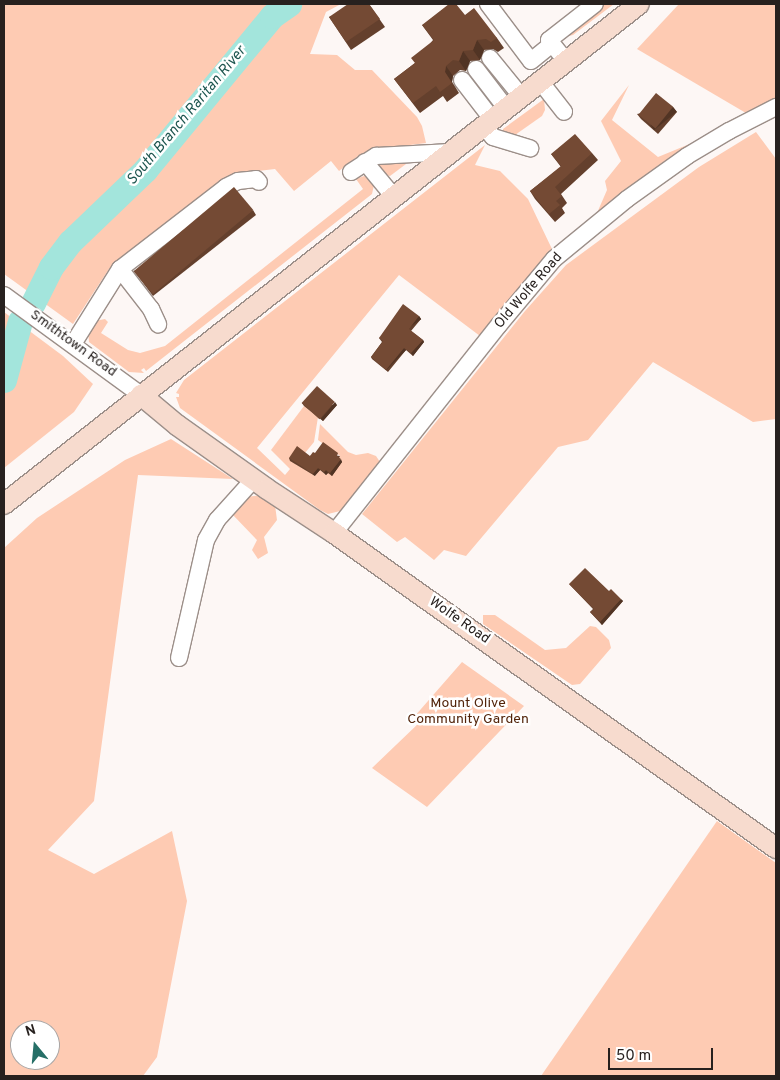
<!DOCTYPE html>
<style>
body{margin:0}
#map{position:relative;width:780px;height:1080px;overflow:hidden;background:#fdf7f5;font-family:Overpass,sans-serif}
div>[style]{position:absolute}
.green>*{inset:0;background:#fecbb3}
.river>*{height:25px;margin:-12.5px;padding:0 12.5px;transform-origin:12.5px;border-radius:12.5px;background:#a3e5dc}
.roads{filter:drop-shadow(1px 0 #9c8f89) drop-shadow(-1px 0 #9c8f89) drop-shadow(0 1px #9c8f89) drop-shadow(0 -1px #9c8f89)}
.minor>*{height:16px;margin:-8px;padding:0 8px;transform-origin:8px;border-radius:8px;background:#fff}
.major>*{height:20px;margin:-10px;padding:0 10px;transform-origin:10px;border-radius:10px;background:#f7dbce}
.wall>*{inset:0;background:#64402d}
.shaded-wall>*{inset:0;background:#513424;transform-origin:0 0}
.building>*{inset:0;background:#744a34;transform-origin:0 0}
span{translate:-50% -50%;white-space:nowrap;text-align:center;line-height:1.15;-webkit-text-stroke:5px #fff;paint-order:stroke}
.street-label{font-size:14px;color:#27211f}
.park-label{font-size:14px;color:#52240a}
.water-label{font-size:15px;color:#1d554f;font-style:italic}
.frame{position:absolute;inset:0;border:5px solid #27211f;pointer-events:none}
.north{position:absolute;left:10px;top:1020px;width:50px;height:50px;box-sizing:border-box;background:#fff;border:1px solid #a9a6a5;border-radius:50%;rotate:343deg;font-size:14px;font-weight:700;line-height:20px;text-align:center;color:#27211f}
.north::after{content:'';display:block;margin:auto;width:18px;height:22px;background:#266f67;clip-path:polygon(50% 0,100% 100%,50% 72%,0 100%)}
.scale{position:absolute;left:608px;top:1048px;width:105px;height:22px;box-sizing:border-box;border:2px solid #27211f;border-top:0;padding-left:6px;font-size:15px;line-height:18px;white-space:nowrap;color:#27211f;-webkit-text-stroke:4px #fff;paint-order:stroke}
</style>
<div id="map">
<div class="green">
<i style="clip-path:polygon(4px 4px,341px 4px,326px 12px,310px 54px,337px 55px,355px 70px,372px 70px,417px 117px,422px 126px,426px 143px,370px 150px,358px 156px,339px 171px,331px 161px,294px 191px,275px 169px,234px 174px,109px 269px,73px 324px,4px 274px)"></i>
<i style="clip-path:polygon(603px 4px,614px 4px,573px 35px,569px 36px,567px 33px)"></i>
<i style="clip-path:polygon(679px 4px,776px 4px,776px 102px,751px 116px,637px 49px)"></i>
<i style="clip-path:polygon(629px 85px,612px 120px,658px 157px,692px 143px,597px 213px,607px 190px,605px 181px,621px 161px,601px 121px)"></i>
<i style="clip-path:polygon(544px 99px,545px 110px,542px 116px,515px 135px,503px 132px,503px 129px)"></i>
<i style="clip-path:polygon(756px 132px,776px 159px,776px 419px,753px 422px,653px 362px,588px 440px,558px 447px,466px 556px,444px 550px,434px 560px,405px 537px,397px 542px,362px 514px,525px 311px,566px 265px,699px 167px)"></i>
<i style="clip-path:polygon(485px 145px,475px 165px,500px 171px,528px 199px,552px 249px,480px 336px,399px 275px,257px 448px,285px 475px,290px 469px,271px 450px,304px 406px,318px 417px,314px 442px,305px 453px,291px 460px,300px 467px,301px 466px,315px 476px,320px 470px,326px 475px,340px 456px,318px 440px,320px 424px,348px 452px,356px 455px,368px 453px,376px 456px,380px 462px,340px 511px,328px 514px,320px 510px,180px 408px,176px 397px,179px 397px,179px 394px,176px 393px,184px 380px)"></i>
<i style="clip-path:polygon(378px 164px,405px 163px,406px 164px,390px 176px,386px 175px)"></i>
<i style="clip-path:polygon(364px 176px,370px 178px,374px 185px,372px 194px,146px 371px,144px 368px,141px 370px,144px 373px,129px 372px,89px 342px,88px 332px,95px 321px,105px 319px,108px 322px,101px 333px,128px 350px,140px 353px,165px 346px,363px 189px,356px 179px)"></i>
<i style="clip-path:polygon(4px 312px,63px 356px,93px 384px,74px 412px,4px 468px)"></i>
<i style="clip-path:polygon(evenodd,171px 439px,233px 479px,138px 475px,94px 801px,48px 850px,94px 874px,172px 831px,187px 901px,157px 1057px,143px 1076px,4px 1076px,4px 548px,37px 518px,125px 460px,171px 439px,20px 1030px,50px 1030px,50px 1060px,20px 1060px,20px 1030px)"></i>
<i style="clip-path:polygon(262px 495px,275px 505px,277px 520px,264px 537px,268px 553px,258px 559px,252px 550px,257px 540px,233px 515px,236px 507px,246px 497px)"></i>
<i style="clip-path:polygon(483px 615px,495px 615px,545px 650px,566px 648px,590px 626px,596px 627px,609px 640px,611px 648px,580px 684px,572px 685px,483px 624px)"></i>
<i style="clip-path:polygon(462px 662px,524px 706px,427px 807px,372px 768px,420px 722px,414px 717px)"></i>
<i style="clip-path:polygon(717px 821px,776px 863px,776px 1076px,541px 1076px)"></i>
</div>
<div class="river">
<i style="left:33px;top:303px;width:40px;rotate:-63.4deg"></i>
<i style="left:51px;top:267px;width:31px;rotate:-53deg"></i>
<i style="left:70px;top:242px;width:104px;rotate:-43.8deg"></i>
<i style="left:145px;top:170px;width:200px;rotate:-50.5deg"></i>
<i style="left:272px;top:16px;width:21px;rotate:-35deg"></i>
<i style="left:4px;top:380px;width:61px;rotate:-74.8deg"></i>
</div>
<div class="roads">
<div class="minor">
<i style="left:488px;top:4px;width:71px;rotate:53deg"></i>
<i style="left:531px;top:61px;width:27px;rotate:-39deg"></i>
<i style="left:490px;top:58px;width:49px;rotate:50.8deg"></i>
<i style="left:566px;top:61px;width:27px;rotate:-129deg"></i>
<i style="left:549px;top:40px;width:58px;rotate:-38deg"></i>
<i style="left:476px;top:69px;width:49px;rotate:52.4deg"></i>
<i style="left:462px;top:80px;width:49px;rotate:52.4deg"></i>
<i style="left:540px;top:81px;width:39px;rotate:52deg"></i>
<i style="left:484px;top:126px;width:14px;rotate:51deg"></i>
<i style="left:493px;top:137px;width:39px;rotate:17deg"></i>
<i style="left:365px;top:162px;width:45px;rotate:50.4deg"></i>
<i style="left:351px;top:172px;width:30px;rotate:-33deg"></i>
<i style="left:376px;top:156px;width:75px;rotate:-3.1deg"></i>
<i style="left:120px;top:269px;width:51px;rotate:52.2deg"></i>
<i style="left:151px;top:309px;width:17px;rotate:65deg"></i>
<i style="left:4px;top:295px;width:170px;rotate:36.1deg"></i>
<i style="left:73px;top:344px;width:89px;rotate:-57.9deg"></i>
<i style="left:120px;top:269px;width:134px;rotate:-37.7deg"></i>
<i style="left:226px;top:187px;width:13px;rotate:-27deg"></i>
<i style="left:238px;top:181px;width:18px;rotate:-6deg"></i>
<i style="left:256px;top:179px;width:4px;rotate:45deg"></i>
<i style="left:334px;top:533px;width:265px;rotate:-51.6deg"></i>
<i style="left:499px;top:325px;width:86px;rotate:-50.2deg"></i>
<i style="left:554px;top:259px;width:94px;rotate:-39.4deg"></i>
<i style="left:627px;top:199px;width:74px;rotate:-35.6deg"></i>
<i style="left:687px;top:156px;width:49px;rotate:-30.8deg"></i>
<i style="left:729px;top:131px;width:53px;rotate:-27.1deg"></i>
<i style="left:179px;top:658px;width:121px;rotate:-77.1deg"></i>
<i style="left:206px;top:540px;width:23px;rotate:-61deg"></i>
<i style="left:217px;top:520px;width:55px;rotate:-47.9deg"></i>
</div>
<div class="major">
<i style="left:141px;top:395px;width:47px;rotate:39.8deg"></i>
<i style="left:177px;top:425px;width:110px;rotate:35.4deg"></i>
<i style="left:267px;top:489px;width:80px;rotate:33.3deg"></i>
<i style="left:334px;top:533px;width:543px;rotate:35.48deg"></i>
<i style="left:4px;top:504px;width:808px;rotate:-38.22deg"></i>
</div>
</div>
<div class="wall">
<i style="clip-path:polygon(369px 4px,385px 27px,351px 50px,329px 17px)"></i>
<i style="clip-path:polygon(465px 15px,497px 38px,504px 48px,498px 52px,493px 49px,484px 50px,480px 60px,470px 61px,466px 71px,460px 70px,453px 76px,452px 82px,459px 93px,447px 102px,443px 96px,420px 113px,394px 79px,415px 63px,433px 40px,422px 25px)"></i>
<i style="clip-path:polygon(673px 107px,677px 112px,658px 134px,641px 119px,637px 114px)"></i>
<i style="clip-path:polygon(592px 153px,598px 160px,561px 194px,567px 203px,562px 208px,565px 213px,555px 222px,535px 199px,530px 191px,561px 167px,551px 154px)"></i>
<i style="clip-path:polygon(253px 210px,256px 215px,153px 296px,134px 271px)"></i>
<i style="clip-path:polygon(419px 316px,421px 319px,411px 331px,423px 340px,424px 342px,413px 356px,406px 350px,388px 372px,372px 359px,371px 357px,382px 342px,379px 338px)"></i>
<i style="clip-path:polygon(302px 403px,337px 405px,323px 421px,304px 406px)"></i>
<i style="clip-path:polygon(315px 453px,340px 456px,339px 458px,342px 462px,332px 476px,328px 473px,326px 475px,320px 470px,315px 476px,290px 461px,289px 458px,310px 456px)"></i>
<i style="clip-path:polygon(569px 584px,609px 591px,623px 601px,602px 625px,590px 612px,593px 609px)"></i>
</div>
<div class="shaded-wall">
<i style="clip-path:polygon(477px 40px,484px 50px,480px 60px,473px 50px)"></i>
<i style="clip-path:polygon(463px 51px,470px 61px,466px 71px,459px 61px)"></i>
<i style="clip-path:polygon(446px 66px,453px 76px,452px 82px,459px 93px,445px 72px)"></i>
<i style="left:673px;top:107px;width:6px;height:29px;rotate:51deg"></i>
<i style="left:419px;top:316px;width:4px;height:16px;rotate:56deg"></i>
<i style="clip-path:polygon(423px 340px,424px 342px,413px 356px,411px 353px)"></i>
<i style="left:404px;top:348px;width:3px;height:28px;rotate:45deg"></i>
<i style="clip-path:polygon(335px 402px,337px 405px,323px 421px,321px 419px)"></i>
<i style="clip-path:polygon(341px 459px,342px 462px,332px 476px,330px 473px)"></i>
<i style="left:318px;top:468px;width:3px;height:8px;rotate:45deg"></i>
<i style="clip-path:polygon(326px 470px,328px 473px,326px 475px,324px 472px)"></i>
<i style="clip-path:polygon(621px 599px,623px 601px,602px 625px,600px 622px)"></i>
</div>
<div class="building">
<i style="clip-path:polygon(348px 4px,369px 4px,380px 19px,346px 42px,329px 17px)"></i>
<i style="clip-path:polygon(449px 4px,456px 4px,465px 15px,474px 8px,497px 38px,491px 42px,486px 39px,477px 40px,473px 50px,463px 51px,459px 61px,453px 60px,446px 66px,445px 72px,452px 83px,440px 92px,436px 86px,413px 103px,394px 79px,415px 63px,411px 58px,434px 40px,422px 25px)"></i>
<i style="left:656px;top:93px;width:22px;height:28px;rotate:39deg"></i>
<i style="clip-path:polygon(575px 134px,592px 153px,555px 187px,562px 196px,556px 201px,560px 205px,549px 214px,530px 191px,561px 166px,551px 154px)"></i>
<i style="left:234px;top:187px;width:30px;height:131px;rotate:50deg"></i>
<i style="clip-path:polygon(403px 304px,419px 316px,409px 329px,423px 340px,411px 353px,404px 348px,386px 370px,371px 357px,383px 341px,379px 338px)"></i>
<i style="left:317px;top:386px;width:24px;height:23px;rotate:42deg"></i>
<i style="clip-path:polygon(323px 442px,338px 453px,337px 456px,341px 459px,330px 473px,326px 470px,324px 472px,318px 468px,313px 474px,289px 458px,297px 446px,310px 456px,313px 452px,315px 453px)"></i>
<i style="clip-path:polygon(585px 568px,609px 591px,611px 589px,621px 599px,600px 622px,590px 612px,594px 609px,569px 584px)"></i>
</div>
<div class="street-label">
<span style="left:529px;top:291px;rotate:-49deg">Old Wolfe Road</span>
<span style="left:73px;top:344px;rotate:36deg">Smithtown Road</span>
<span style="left:459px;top:621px;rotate:35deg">Wolfe Road</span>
</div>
<div class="park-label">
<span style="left:468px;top:712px">Mount Olive<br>Community Garden</span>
</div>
<div class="water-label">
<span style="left:187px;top:116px;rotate:-50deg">South Branch Raritan River</span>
</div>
<div class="frame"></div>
<div class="north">N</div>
<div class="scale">50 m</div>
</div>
